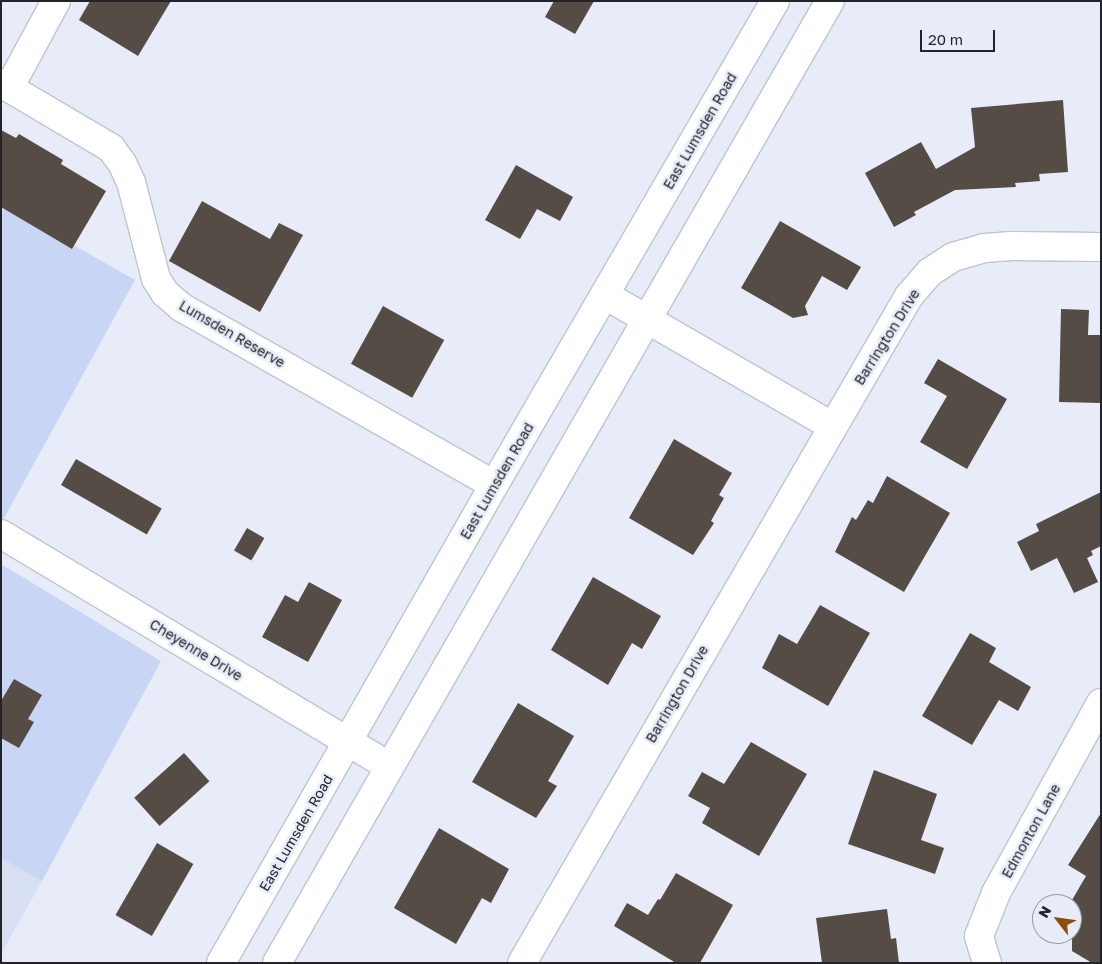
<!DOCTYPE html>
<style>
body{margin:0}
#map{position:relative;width:1102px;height:964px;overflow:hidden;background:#e7ecf8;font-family:"Golos Text",sans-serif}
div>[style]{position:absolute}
.built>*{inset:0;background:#d7e0f3}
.green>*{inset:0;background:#c8d5f4}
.building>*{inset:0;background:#554c45;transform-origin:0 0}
.roads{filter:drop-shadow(1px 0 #bfc4d0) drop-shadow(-1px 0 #bfc4d0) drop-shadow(0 1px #bfc4d0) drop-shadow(0 -1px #bfc4d0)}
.minor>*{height:28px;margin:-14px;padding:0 14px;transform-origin:14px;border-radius:14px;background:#fff}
.major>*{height:28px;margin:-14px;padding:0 14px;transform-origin:14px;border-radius:14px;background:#fff}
span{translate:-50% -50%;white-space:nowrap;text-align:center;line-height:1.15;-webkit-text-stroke:5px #e7ecf8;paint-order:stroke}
.street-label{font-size:14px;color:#222428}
.frame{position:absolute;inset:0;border:2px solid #222428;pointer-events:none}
.north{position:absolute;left:1032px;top:894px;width:50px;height:50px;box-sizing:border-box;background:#e7ecf8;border:1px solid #989ca5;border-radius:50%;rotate:300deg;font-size:14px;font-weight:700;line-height:20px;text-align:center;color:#222428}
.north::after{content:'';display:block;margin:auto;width:18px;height:22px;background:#8a4f0b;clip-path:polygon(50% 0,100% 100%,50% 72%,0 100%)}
.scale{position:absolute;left:920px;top:30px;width:75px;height:22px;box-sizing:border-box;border:2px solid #222428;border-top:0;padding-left:6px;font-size:15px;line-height:18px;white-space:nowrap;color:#222428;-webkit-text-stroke:4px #e7ecf8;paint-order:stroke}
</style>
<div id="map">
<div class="built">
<i style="clip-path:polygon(1px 858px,42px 881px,1px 954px)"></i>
</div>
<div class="green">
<i style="clip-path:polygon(1px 204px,135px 280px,3px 520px,1px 519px)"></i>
<i style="clip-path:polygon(1px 564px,161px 661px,42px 881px,1px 858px)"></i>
</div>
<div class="building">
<i style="clip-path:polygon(90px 1px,171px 1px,138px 56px,79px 20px)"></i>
<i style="clip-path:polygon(554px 1px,594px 1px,575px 34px,545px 17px)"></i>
<i style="clip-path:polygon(1063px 100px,1068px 172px,1039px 174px,1040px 181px,1015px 183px,1016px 187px,955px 190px,914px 212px,916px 215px,894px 227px,865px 173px,921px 142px,936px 169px,975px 147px,971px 108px)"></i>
<i style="clip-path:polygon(1px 130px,16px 138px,19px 134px,63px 160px,61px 164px,106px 191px,72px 249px,1px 207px)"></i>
<i style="clip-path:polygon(516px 165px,573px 197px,560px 221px,537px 209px,520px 239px,485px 220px)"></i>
<i style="clip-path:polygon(202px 201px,270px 239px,279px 223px,303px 235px,260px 312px,169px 261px)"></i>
<i style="clip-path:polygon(780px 221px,861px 267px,847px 290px,822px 276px,805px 306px,808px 315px,793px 318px,741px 288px)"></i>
<i style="left:383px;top:306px;width:70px;height:66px;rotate:29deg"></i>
<i style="clip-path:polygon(1061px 309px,1089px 310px,1088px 335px,1101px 335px,1101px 403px,1059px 402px)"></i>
<i style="clip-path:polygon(938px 359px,1007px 399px,967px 469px,920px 442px,947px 396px,924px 383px)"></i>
<i style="clip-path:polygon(674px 439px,732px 473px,719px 495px,724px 498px,711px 521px,714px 523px,693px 555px,629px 518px)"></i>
<i style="left:76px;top:459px;width:99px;height:30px;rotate:30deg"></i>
<i style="clip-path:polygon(887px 476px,950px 513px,904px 592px,835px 552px,852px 517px,856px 520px,868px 500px,873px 503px)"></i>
<i style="clip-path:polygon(1101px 492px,1101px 546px,1091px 551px,1093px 555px,1087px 558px,1098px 582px,1074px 593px,1057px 558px,1031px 571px,1017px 542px,1039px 531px,1036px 524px)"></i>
<i style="left:247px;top:528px;width:20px;height:26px;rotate:30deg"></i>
<i style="clip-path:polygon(593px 577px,661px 616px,642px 649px,632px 643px,608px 685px,551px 650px)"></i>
<i style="clip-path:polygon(309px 582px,342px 600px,308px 662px,262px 637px,285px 595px,298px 602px)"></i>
<i style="clip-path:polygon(820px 605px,870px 633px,828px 706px,762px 668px,779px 634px,797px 644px)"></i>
<i style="clip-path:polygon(970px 633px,996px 648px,989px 662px,1031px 687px,1018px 711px,999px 700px,972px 745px,922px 716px)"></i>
<i style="clip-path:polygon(14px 679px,42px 695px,28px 719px,34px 722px,19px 748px,1px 738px,1px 701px)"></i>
<i style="clip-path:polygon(518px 703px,574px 736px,548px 781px,557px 786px,536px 818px,472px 782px)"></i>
<i style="clip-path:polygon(751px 742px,807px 774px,759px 856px,702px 823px,710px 808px,688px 796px,702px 772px,724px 784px)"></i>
<i style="left:184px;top:753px;width:38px;height:67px;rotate:48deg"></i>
<i style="clip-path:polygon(874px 770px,937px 794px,921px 840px,944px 848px,935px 874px,848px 844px)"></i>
<i style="clip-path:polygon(1101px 813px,1101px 963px,1092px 963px,1072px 951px,1072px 900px,1086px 876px,1068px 865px)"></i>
<i style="clip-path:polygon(439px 828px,509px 869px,491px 903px,482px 898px,456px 944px,394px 908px)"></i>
<i style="left:157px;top:843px;width:42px;height:83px;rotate:30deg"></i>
<i style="clip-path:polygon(676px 873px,733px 905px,700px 963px,676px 963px,614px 926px,627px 903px,648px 915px,658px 899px,660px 900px)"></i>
<i style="clip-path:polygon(887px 909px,891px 939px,896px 938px,899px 963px,822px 963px,816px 918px)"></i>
</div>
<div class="roads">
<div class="minor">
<i style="left:1px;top:83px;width:128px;rotate:30.6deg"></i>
<i style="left:111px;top:148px;width:19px;rotate:54deg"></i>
<i style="left:122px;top:163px;width:21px;rotate:65deg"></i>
<i style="left:131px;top:182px;width:100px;rotate:75.5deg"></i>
<i style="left:156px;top:279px;width:17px;rotate:57deg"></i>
<i style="left:165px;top:293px;width:21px;rotate:41deg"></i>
<i style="left:181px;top:307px;width:360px;rotate:29.6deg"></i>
<i style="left:9px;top:88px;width:99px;rotate:-61.6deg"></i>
<i style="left:605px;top:295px;width:262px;rotate:30deg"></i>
<i style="left:1px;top:534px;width:453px;rotate:30.9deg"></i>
<i style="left:522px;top:963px;width:771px;rotate:-59.88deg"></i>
<i style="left:909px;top:296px;width:32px;rotate:-49deg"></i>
<i style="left:930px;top:272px;width:27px;rotate:-33deg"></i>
<i style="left:953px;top:257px;width:32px;rotate:-16deg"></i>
<i style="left:984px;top:248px;width:28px;rotate:-4deg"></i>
<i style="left:1012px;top:246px;width:89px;rotate:0.6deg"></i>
<i style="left:987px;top:963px;width:28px;rotate:-107deg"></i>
<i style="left:979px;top:936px;width:46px;rotate:-68.4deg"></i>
<i style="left:996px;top:893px;width:217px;rotate:-61.1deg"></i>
</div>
<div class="major">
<i style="left:221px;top:963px;width:550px;rotate:-60.27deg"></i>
<i style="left:494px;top:485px;width:560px;rotate:-59.86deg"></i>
<i style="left:277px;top:963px;width:1110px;rotate:-60.11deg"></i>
</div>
</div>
<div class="street-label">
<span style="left:700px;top:131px;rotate:-60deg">East Lumsden Road</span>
<span style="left:232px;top:334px;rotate:30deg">Lumsden Reserve</span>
<span style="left:887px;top:337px;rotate:-58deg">Barrington Drive</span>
<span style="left:497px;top:481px;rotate:-60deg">East Lumsden Road</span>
<span style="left:196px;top:650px;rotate:31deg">Cheyenne Drive</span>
<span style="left:677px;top:694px;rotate:-60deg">Barrington Drive</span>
<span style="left:1031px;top:831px;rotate:-61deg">Edmonton Lane</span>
<span style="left:296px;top:833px;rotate:-60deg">East Lumsden Road</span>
</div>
<div class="frame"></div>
<div class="north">N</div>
<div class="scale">20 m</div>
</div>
